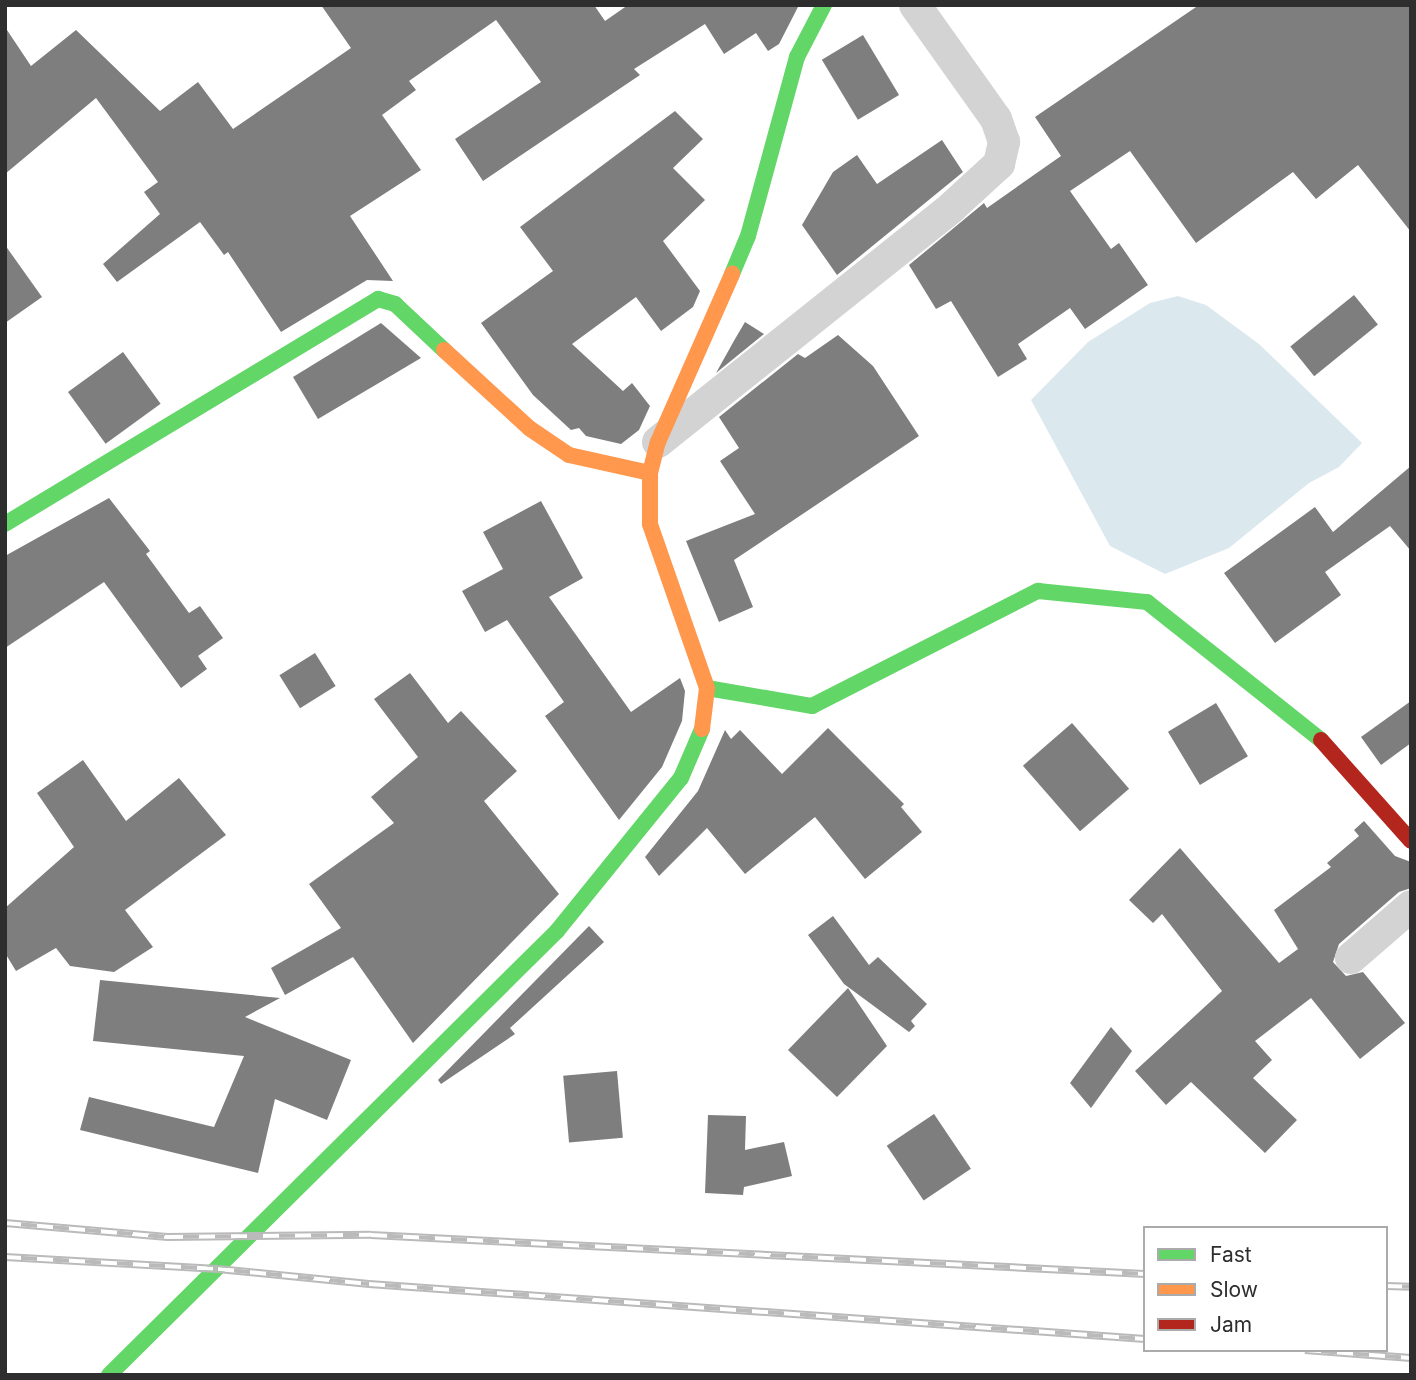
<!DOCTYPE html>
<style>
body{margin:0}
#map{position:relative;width:1416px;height:1380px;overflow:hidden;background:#fff;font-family:Inter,sans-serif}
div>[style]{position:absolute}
.water>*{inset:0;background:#dbe9ef}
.building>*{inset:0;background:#7e7e7e;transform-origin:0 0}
.street>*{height:32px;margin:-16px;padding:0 16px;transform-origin:16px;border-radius:16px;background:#d3d3d3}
.fast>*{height:16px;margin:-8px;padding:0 8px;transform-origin:8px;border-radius:8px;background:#63d668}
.slow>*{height:16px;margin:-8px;padding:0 8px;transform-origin:8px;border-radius:8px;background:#ff974d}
.jam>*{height:16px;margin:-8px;padding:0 8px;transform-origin:8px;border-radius:8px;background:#b3261e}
.rail>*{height:8px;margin-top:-4px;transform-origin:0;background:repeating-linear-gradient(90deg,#fff 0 16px,#bababa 0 32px);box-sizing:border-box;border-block:2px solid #bababa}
span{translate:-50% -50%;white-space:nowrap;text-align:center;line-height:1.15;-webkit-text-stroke:7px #fff;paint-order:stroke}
.frame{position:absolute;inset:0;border:7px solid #2e2e2e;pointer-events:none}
.legend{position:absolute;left:1143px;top:1226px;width:245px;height:126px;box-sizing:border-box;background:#fff;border:2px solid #ababab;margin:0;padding:9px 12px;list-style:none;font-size:21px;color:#2e2e2e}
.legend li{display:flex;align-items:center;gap:14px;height:35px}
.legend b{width:35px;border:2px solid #ababab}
</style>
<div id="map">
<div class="water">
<i style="clip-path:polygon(1178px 296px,1206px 305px,1259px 344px,1362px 443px,1339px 467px,1309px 483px,1229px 548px,1165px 574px,1110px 546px,1031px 400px,1088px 342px,1150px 303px)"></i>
</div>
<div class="building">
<i style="clip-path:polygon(321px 5px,594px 5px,605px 21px,628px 5px,799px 5px,779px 44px,768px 51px,756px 33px,724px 54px,705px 24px,634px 69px,640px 75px,483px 181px,455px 139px,541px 82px,496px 20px,409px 81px,416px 90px,382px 115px,421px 170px,350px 216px,393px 281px,367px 280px,281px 332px,228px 252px,224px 255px,200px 222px,117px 282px,103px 264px,160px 214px,144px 192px,158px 182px,96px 98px,5px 174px,5px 27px,31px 66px,76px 30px,160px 111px,198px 82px,233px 129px,351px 48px)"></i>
<i style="clip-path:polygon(1199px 5px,1411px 5px,1411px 232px,1358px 165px,1316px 199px,1293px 172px,1196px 243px,1130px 151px,1070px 191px,1111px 249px,1119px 243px,1148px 285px,1085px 329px,1070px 308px,1018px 344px,1027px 359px,998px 377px,951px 301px,936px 309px,909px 265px,984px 203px,987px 208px,1061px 156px,1035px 117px)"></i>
<i style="left:863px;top:35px;width:70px;height:48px;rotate:59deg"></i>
<i style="clip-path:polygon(675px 111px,703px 139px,673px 168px,705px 200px,663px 241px,700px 291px,693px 307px,661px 331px,636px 297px,572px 344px,623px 391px,632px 383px,650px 406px,639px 430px,621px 444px,586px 436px,579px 428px,571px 430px,533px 395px,481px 323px,553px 271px,520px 227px)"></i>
<i style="clip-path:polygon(942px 140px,963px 172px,837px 275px,802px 225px,833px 172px,857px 155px,877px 184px)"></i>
<i style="clip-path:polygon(5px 245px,42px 297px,5px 323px)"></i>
<i style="left:1354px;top:295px;width:38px;height:82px;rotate:51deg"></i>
<i style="clip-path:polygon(745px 322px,764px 334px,716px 373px,735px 339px)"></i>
<i style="clip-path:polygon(381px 323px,421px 358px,318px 419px,293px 377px)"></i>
<i style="clip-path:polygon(838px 335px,873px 366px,919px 436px,734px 560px,753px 607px,719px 622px,686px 541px,755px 514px,720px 461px,739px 448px,719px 417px,798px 354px,805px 358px)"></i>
<i style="left:123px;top:352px;width:64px;height:68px;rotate:54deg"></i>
<i style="clip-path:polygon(1411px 466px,1411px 551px,1390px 526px,1325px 572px,1341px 595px,1275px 643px,1224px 573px,1315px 507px,1333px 532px)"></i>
<i style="clip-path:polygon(109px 498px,150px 551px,146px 554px,189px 613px,200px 606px,223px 638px,198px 656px,207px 669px,181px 688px,104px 582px,5px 648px,5px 556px)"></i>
<i style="clip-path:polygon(541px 501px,583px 578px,549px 597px,631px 712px,680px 678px,685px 691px,682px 721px,662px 767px,619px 820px,545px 716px,564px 702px,507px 620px,485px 632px,462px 591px,503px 569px,483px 532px)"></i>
<i style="left:315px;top:653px;width:39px;height:42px;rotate:58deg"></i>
<i style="clip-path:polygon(410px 673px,448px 723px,461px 711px,517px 771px,484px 801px,559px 894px,413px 1043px,353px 957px,285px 995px,271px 968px,341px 928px,309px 884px,394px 823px,371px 797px,418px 757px,374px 699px)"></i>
<i style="clip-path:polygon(1411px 701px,1411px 743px,1381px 765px,1361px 737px)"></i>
<i style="left:1216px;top:703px;width:62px;height:56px;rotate:59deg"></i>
<i style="left:1072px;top:723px;width:87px;height:65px;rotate:49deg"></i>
<i style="clip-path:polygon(828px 728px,904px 804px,901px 807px,922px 832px,865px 879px,815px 817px,745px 874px,707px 828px,659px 876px,645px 857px,698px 791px,725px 730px,731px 739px,740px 730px,782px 774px)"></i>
<i style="clip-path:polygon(83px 760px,126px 821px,179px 778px,226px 835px,125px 910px,153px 947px,114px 972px,70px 966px,56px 948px,16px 971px,5px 953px,5px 908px,74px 847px,37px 793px)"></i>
<i style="clip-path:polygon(1364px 821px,1395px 856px,1411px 862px,1411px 888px,1399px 892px,1339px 944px,1333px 962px,1346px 976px,1363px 972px,1405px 1023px,1360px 1059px,1311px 998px,1255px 1041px,1272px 1060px,1253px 1078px,1297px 1120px,1265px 1153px,1191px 1082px,1166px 1105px,1135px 1071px,1222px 991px,1162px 914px,1153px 923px,1129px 900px,1180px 848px,1279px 963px,1298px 949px,1274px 910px,1331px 867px,1327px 863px,1359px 836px,1354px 830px)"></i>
<i style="clip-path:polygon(833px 916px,869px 965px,878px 957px,927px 1004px,911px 1021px,915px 1026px,909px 1032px,844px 984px,808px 935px)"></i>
<i style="clip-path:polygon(589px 926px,604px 942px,510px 1028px,515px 1034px,441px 1084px,438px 1080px)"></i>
<i style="clip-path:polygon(100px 980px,280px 998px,245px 1017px,351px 1060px,327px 1120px,275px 1099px,258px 1173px,80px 1130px,89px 1097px,214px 1127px,244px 1056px,93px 1041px)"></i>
<i style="clip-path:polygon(848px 988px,887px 1046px,837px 1097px,788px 1050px)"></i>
<i style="clip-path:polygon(1111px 1027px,1132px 1051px,1091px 1108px,1070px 1083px)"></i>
<i style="left:617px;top:1071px;width:67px;height:54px;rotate:85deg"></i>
<i style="left:934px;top:1114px;width:66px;height:57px;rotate:56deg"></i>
<i style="clip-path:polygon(708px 1115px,746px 1116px,745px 1150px,784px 1142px,792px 1176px,744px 1187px,743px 1195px,705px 1193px)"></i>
</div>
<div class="street">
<i style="left:658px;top:442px;width:376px;rotate:-38.6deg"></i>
<i style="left:952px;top:207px;width:64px;rotate:-42.5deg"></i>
<i style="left:999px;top:164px;width:23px;rotate:-77deg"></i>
<i style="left:1004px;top:142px;width:24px;rotate:-109deg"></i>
<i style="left:996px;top:119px;width:140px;rotate:-125.4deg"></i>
<i style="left:1351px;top:958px;width:79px;rotate:-40.9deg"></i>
</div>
<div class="fast">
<i style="left:732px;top:274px;width:41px;rotate:-67.2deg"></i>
<i style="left:748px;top:236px;width:186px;rotate:-74.7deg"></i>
<i style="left:797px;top:57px;width:59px;rotate:-62.6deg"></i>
<i style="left:5px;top:524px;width:436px;rotate:-31.1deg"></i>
<i style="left:378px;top:299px;width:18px;rotate:16deg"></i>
<i style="left:395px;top:304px;width:67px;rotate:43.2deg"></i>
<i style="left:707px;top:688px;width:107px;rotate:9.7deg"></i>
<i style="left:812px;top:706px;width:254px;rotate:-27deg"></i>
<i style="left:1038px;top:591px;width:110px;rotate:5.8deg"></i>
<i style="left:1147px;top:602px;width:222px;rotate:38.4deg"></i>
<i style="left:109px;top:1375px;width:631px;rotate:-44.74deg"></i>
<i style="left:557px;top:931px;width:197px;rotate:-51deg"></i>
<i style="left:681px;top:778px;width:53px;rotate:-66.8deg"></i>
</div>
<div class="slow">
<i style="left:444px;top:350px;width:115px;rotate:42.5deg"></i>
<i style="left:529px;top:428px;width:48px;rotate:34deg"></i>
<i style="left:569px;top:455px;width:83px;rotate:12.5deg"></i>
<i style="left:702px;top:729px;width:41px;rotate:-83deg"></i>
<i style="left:707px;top:688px;width:174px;rotate:-109.2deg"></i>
<i style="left:650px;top:524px;width:51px;rotate:-90deg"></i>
<i style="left:650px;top:473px;width:32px;rotate:-76deg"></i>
<i style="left:658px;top:442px;width:184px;rotate:-66.2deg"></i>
</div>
<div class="jam">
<i style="left:1321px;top:740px;width:135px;rotate:48.3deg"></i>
</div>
<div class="rail">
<i style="left:5px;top:1223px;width:163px;rotate:4.9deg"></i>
<i style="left:167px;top:1237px;width:204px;rotate:-0.6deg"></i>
<i style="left:371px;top:1235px;width:775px;rotate:2.88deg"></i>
<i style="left:5px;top:1257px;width:213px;rotate:3.2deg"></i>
<i style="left:218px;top:1269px;width:152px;rotate:5.7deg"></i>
<i style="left:369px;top:1284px;width:778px;rotate:4.05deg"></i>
<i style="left:1386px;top:1286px;width:25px;rotate:2deg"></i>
<i style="left:1305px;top:1350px;width:106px;rotate:4.3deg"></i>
</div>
<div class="frame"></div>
<ul class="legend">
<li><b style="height:9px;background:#63d668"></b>Fast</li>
<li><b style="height:9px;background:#ff974d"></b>Slow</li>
<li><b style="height:9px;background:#b3261e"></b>Jam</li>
</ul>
</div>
